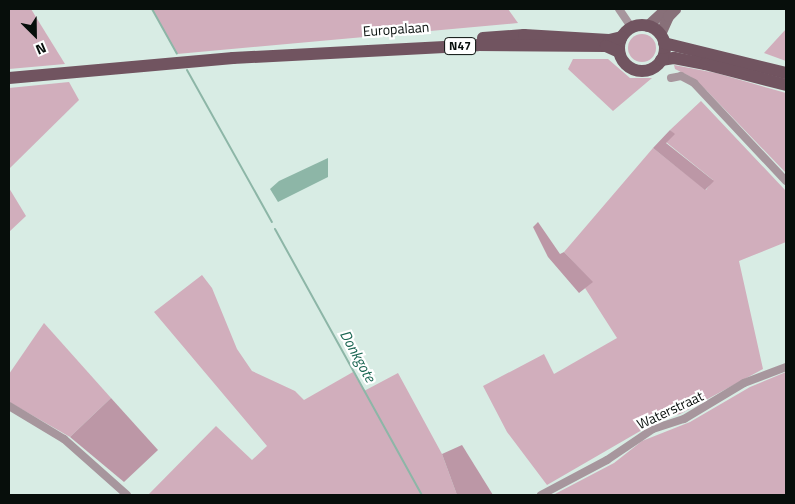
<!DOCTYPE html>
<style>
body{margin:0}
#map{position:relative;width:795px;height:504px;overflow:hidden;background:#d8ece4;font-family:"Titillium Web",sans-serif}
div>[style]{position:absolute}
.green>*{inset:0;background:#d1aebc}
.round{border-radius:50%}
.forest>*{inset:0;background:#bc97a6}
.water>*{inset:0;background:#8db6a7}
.stream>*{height:2px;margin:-1px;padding:0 1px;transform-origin:1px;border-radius:1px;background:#8db6a7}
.street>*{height:8px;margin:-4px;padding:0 4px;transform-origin:4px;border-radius:4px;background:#a7969d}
.secondary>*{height:11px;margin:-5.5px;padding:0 5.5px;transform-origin:5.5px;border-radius:5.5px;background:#887079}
.primary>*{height:12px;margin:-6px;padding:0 6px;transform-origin:6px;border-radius:6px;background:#715460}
.primary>.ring{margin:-6px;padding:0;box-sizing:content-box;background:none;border:12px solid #715460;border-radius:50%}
span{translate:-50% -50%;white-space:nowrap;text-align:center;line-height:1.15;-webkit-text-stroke:4.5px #fff;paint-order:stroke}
.shield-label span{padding:1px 4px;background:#fff;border:1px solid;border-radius:4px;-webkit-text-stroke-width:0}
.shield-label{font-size:12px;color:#070e0b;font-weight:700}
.street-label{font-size:14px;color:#070e0b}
.water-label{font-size:15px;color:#1b6652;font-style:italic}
.frame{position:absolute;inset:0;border:10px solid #070e0b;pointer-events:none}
.north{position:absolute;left:10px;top:10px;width:50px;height:50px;-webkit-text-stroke:4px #fff;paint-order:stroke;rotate:157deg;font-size:14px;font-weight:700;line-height:20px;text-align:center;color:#070e0b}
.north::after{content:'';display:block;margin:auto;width:18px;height:22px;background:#070e0b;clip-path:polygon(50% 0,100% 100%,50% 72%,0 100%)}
</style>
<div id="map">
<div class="green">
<i style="clip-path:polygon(9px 9px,31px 9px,65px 64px,9px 69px)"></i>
<i style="clip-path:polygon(152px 9px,508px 9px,518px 23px,177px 54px)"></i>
<i style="clip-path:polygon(786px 29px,786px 61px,764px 53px)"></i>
<i class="round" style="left:628px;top:34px;width:28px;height:28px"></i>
<i style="clip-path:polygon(573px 59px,608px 59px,630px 78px,652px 78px,613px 111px,568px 69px)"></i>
<i style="clip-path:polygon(674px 65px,716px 73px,786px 93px,786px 173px,707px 91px,691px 77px,675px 69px)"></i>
<i style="clip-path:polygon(69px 82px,79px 100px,9px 169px,9px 88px)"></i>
<i style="clip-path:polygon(701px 101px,786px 191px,786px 242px,739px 261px,763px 369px,680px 414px,661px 419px,547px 485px,507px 432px,483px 386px,544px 354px,554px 374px,617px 338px,585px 288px,592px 282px,564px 252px,653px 148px,706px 190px,713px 180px,666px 142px,674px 134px,670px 130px)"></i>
<i style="clip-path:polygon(9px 188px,26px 216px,9px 232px)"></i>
<i style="clip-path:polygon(202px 275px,212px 288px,237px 349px,252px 371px,295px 391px,304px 400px,353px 372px,364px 391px,398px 373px,442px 454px,457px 495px,148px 495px,216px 426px,252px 460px,267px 446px,154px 312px)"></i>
<i style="clip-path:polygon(44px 323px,111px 398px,70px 437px,9px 402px,9px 374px)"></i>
<i style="clip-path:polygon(786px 372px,786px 495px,553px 495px,614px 463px,642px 441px,690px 422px,750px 387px)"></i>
</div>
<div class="forest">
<i style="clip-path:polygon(670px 130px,675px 134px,666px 143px,714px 181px,705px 190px,653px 148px)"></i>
<i style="clip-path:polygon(538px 222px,560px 254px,564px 252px,593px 282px,579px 293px,548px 257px,533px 227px)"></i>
<i style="clip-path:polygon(111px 398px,158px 450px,124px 482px,70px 437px)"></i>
<i style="clip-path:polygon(462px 445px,493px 495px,457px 495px,442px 454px)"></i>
</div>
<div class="water">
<i style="clip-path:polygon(328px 158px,328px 177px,278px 202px,270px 189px,279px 181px)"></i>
</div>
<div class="stream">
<i style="left:152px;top:9px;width:51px;rotate:60.9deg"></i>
<i style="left:187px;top:70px;width:174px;rotate:60.8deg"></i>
<i style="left:275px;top:229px;width:303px;rotate:61.1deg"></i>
</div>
<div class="street">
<i style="left:619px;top:9px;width:23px;rotate:56deg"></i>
<i style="left:671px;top:78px;width:10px;rotate:-11deg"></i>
<i style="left:681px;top:76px;width:15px;rotate:28deg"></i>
<i style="left:694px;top:83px;width:134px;rotate:46.8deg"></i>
<i style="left:9px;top:406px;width:64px;rotate:31deg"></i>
<i style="left:64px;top:439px;width:84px;rotate:41.6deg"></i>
<i style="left:541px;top:495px;width:75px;rotate:-27.9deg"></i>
<i style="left:607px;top:460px;width:55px;rotate:-34deg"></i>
<i style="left:653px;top:429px;width:33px;rotate:-18deg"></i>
<i style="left:684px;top:419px;width:70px;rotate:-31deg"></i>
<i style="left:744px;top:383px;width:45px;rotate:-20.9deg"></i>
</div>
<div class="secondary">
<i style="left:647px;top:26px;width:25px;rotate:-43deg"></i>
<i style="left:660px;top:34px;width:20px;rotate:-66deg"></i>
<i style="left:668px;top:16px;width:10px;rotate:-45deg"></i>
</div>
<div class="primary">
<i class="ring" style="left:619px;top:25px;width:34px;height:34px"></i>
<i style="left:483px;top:38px;width:41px;rotate:-4.2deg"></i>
<i style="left:524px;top:35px;width:85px;rotate:3.4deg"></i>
<i style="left:609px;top:40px;width:13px;rotate:-13deg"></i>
<i style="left:664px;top:43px;width:126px;rotate:13.8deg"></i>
<i style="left:661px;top:60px;width:13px;rotate:-9deg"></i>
<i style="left:674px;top:58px;width:32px;rotate:11deg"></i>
<i style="left:705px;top:64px;width:84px;rotate:14.5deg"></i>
<i style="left:9px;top:78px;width:225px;rotate:-5.1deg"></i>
<i style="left:233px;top:58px;width:245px;rotate:-3deg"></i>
<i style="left:478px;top:45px;width:128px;rotate:0.4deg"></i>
<i style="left:606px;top:46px;width:14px;rotate:25deg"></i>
</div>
<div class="shield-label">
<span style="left:460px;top:46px">N47</span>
</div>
<div class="street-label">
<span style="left:396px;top:29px;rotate:-4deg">Europalaan</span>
<span style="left:670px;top:410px;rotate:-25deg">Waterstraat</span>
</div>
<div class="water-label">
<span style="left:358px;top:356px;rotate:61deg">Donkgote</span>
</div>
<div class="frame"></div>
<div class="north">N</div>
</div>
